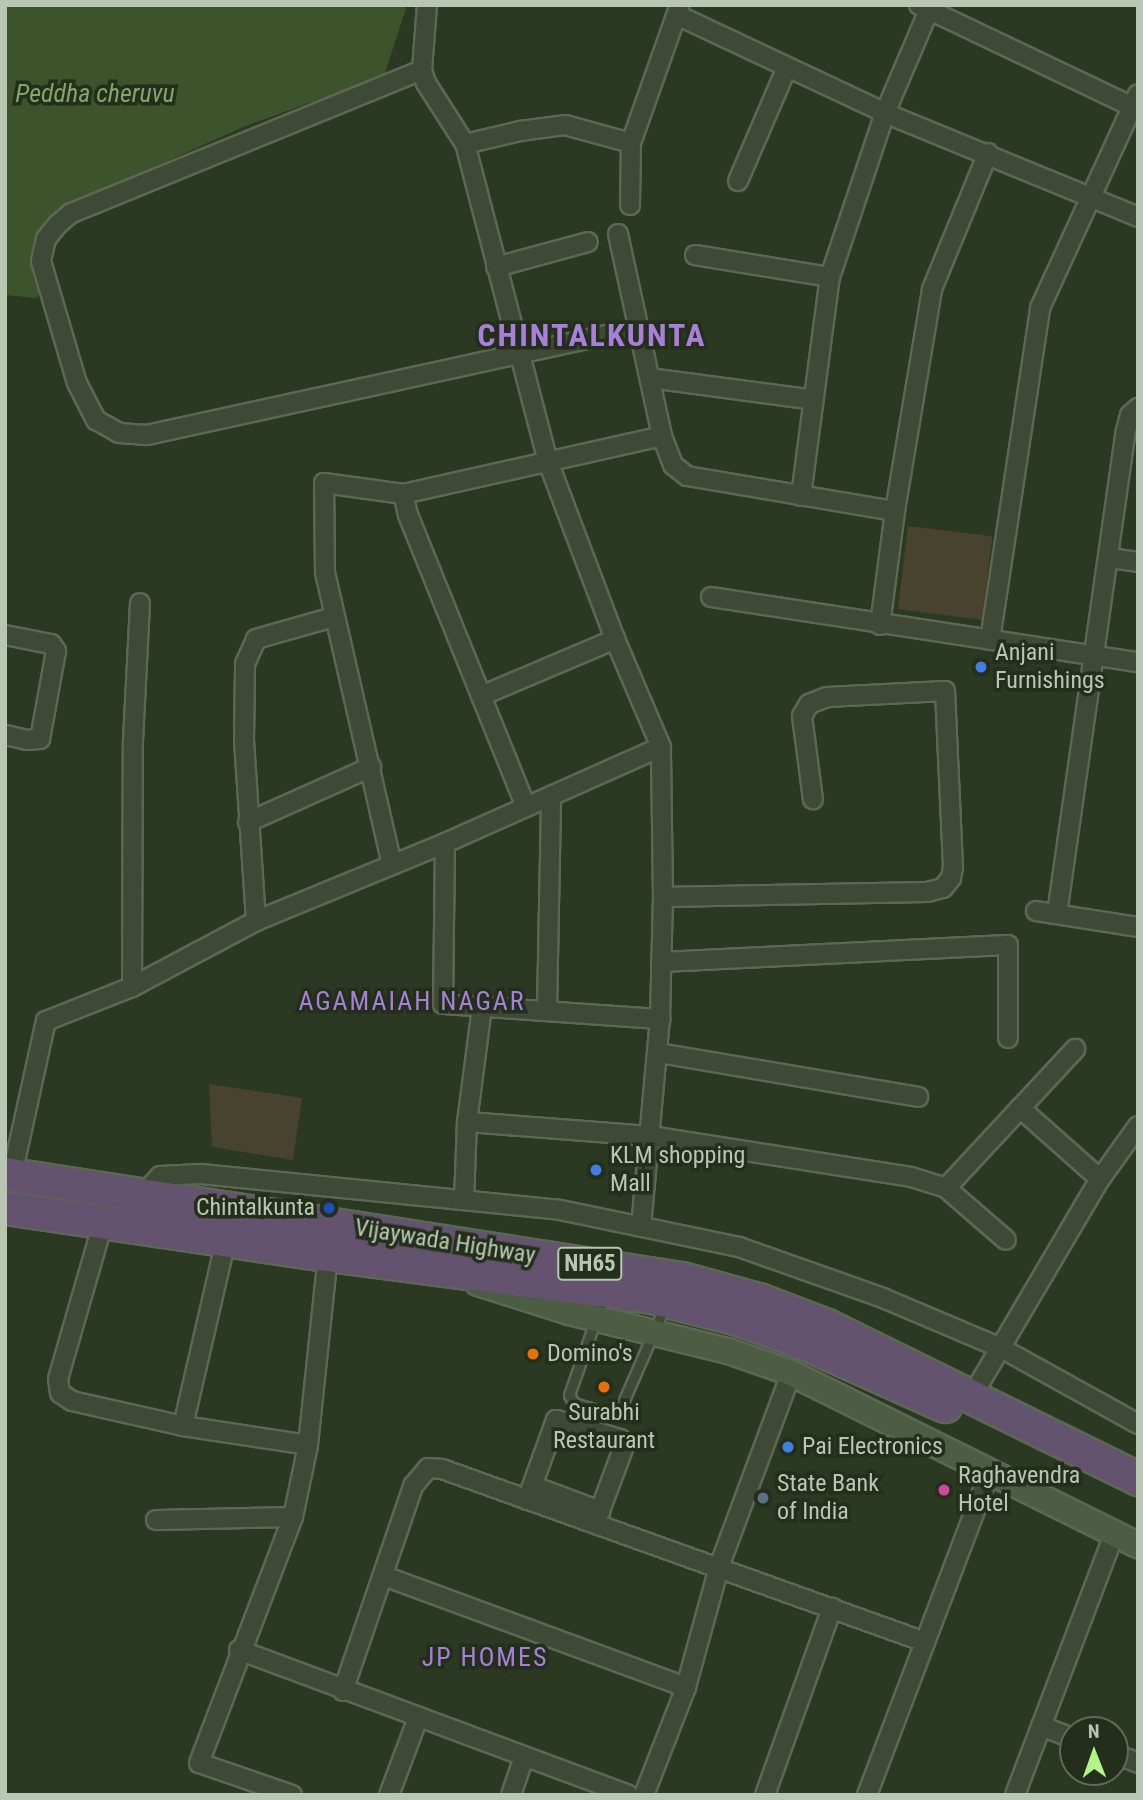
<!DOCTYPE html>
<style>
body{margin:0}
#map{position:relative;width:1143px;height:1800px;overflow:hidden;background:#2c3922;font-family:"Roboto Condensed",sans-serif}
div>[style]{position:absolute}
.green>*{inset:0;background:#47432f;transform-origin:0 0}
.water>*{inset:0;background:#3c532c}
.roads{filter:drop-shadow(2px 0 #5c6754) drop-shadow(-2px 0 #5c6754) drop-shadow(0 2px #5c6754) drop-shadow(0 -2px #5c6754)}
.lane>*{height:9px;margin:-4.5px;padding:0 4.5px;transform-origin:4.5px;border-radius:4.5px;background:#3e4a36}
.street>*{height:18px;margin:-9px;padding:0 9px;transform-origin:9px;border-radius:9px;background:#3e4a36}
.secondary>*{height:24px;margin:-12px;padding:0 12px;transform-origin:12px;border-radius:12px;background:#4d5d44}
.highway>*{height:32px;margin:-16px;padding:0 16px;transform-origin:16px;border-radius:16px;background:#64536f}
.dots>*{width:19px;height:19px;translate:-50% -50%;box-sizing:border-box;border:4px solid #232e1b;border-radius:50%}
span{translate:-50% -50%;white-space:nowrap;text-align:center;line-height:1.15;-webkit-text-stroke:7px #232e1b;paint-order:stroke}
.shield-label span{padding:2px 5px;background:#232e1b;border:2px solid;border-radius:5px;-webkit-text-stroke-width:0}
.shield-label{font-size:23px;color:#b9c6b1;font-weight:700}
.poi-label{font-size:24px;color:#b9c6b1}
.left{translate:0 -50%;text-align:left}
.right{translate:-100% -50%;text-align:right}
.street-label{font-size:24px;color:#b9c6b1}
.water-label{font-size:26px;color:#83a46b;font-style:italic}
.neighbourhood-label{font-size:26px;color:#a781d9;letter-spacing:2px}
.district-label{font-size:32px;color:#a781d9;font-weight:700;letter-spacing:2px}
.frame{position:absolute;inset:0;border:7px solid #b9c6b1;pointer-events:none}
.north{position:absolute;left:1059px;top:1716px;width:70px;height:70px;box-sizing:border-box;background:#232e1b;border:2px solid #5f6b57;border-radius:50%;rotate:359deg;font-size:19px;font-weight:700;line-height:28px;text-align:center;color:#b9c6b1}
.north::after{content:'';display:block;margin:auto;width:24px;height:32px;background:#b2f487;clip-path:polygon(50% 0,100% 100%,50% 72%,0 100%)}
</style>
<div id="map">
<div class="green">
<i style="left:908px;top:526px;width:85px;height:84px;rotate:7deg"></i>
<i style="clip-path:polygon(209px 1084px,302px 1098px,293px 1160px,212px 1147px)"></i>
</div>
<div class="water">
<i style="clip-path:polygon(5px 5px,407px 5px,384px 76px,243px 127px,66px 207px,37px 298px,5px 295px)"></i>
</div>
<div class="roads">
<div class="lane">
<i style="left:604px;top:1296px;width:105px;rotate:109.5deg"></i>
<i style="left:569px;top:1395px;width:9px;rotate:58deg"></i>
<i style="left:574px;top:1403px;width:39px;rotate:17deg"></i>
<i style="left:611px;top:1414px;width:12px;rotate:-35deg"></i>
<i style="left:621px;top:1407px;width:110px;rotate:-66.5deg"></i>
</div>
<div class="street">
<i style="left:919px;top:5px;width:235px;rotate:25.5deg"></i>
<i style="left:677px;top:15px;width:230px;rotate:25.2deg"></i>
<i style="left:885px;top:113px;width:274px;rotate:22.3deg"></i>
<i style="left:422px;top:70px;width:380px;rotate:157.8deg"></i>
<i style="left:70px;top:214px;width:16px;rotate:140deg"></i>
<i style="left:58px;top:224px;width:19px;rotate:129deg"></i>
<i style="left:46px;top:239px;width:23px;rotate:103deg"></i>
<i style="left:41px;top:261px;width:127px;rotate:73.6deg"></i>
<i style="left:77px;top:383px;width:42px;rotate:62.8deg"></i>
<i style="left:96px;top:420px;width:26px;rotate:29deg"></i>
<i style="left:119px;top:433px;width:28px;rotate:4deg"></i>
<i style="left:147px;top:435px;width:483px;rotate:-12.3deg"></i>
<i style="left:465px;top:144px;width:57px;rotate:-13.3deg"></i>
<i style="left:520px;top:131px;width:45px;rotate:-7.6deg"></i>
<i style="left:565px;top:125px;width:68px;rotate:15.3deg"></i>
<i style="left:738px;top:181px;width:124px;rotate:-66.7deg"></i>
<i style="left:630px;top:205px;width:62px;rotate:-89.1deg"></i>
<i style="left:631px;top:143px;width:146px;rotate:-70.5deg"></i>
<i style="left:618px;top:234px;width:207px;rotate:77.7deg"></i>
<i style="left:662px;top:436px;width:31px;rotate:69deg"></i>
<i style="left:673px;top:465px;width:18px;rotate:38deg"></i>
<i style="left:687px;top:476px;width:211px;rotate:9.6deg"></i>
<i style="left:695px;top:255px;width:137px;rotate:9.3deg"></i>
<i style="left:496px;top:267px;width:95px;rotate:-15.2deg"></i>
<i style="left:650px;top:378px;width:165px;rotate:7.6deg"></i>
<i style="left:801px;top:496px;width:221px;rotate:-82.5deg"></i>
<i style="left:830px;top:277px;width:173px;rotate:-71.5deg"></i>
<i style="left:885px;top:113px;width:112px;rotate:-66.9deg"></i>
<i style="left:1110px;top:558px;width:28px;rotate:8deg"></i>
<i style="left:711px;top:597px;width:432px;rotate:8.7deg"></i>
<i style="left:880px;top:625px;width:115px;rotate:-82.5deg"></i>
<i style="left:895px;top:511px;width:225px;rotate:-80.5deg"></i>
<i style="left:932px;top:289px;width:147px;rotate:-67.6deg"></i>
<i style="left:5px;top:635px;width:47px;rotate:11.1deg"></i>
<i style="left:51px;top:644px;width:9px;rotate:54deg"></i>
<i style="left:56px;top:651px;width:89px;rotate:100.3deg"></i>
<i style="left:40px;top:739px;width:13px;rotate:176deg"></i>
<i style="left:27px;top:740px;width:23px;rotate:-167deg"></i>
<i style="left:990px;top:640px;width:336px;rotate:-81.4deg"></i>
<i style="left:1040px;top:308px;width:235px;rotate:-65.4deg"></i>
<i style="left:481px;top:696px;width:146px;rotate:-23deg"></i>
<i style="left:526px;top:807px;width:315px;rotate:-112deg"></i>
<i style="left:408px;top:515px;width:22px;rotate:-103deg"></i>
<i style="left:403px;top:494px;width:265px;rotate:-12.6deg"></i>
<i style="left:248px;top:822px;width:135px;rotate:-24.1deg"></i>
<i style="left:445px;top:843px;width:161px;rotate:90.7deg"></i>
<i style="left:443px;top:1004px;width:218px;rotate:4deg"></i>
<i style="left:392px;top:865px;width:301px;rotate:-102.9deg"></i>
<i style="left:325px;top:572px;width:89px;rotate:-90.6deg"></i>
<i style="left:324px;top:483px;width:80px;rotate:7.9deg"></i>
<i style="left:663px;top:897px;width:264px;rotate:-1.1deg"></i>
<i style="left:927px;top:892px;width:16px;rotate:-14deg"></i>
<i style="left:943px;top:888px;width:13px;rotate:-51deg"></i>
<i style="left:951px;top:878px;width:11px;rotate:-80deg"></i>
<i style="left:953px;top:867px;width:176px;rotate:-92.6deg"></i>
<i style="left:945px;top:691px;width:118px;rotate:177.1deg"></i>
<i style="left:827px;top:697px;width:19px;rotate:159deg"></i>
<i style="left:809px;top:704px;width:14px;rotate:120deg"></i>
<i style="left:802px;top:716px;width:84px;rotate:82.5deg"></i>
<i style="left:1036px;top:911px;width:103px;rotate:8.9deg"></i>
<i style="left:1057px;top:914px;width:485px;rotate:-81.9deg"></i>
<i style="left:1125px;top:434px;width:20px;rotate:-75deg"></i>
<i style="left:1130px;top:415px;width:11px;rotate:-41deg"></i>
<i style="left:256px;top:921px;width:182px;rotate:-93.8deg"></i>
<i style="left:244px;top:739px;width:75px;rotate:-89.2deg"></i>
<i style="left:245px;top:664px;width:27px;rotate:-66deg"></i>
<i style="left:256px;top:639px;width:81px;rotate:-15.8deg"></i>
<i style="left:661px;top:962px;width:347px;rotate:-2.8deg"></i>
<i style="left:1008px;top:945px;width:93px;rotate:90deg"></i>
<i style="left:132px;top:987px;width:246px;rotate:-89.8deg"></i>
<i style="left:133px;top:741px;width:138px;rotate:-87.1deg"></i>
<i style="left:482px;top:1007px;width:116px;rotate:97.4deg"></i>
<i style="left:467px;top:1122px;width:184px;rotate:4.4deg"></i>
<i style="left:650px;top:1136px;width:264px;rotate:8.9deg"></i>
<i style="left:911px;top:1177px;width:37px;rotate:17deg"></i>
<i style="left:946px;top:1188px;width:79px;rotate:40.9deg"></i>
<i style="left:547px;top:1011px;width:215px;rotate:-88.9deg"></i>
<i style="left:659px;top:1053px;width:263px;rotate:9.6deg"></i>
<i style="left:1020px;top:1108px;width:107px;rotate:41.6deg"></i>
<i style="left:12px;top:1175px;width:158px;rotate:-77.6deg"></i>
<i style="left:46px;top:1021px;width:92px;rotate:-21.6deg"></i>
<i style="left:132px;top:987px;width:140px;rotate:-28deg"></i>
<i style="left:256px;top:921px;width:204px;rotate:-22.4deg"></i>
<i style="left:445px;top:843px;width:236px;rotate:-24deg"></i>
<i style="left:661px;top:747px;width:117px;rotate:-113.1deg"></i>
<i style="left:615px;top:639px;width:189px;rotate:-110.7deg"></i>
<i style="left:548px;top:462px;width:329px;rotate:-104.6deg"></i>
<i style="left:465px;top:144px;width:72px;rotate:-122.6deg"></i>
<i style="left:426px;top:83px;width:14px;rotate:-107deg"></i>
<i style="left:422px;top:70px;width:65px;rotate:-85.6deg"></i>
<i style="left:946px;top:1188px;width:190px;rotate:-47.1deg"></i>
<i style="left:143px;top:1195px;width:25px;rotate:-48deg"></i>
<i style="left:160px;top:1176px;width:41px;rotate:-2.8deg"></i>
<i style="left:201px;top:1174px;width:361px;rotate:5.7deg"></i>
<i style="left:560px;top:1210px;width:183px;rotate:11.7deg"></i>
<i style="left:739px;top:1247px;width:153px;rotate:19.5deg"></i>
<i style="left:883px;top:1298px;width:128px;rotate:23deg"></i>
<i style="left:1001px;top:1348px;width:157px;rotate:29deg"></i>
<i style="left:464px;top:1200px;width:78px;rotate:-87.8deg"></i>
<i style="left:103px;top:1223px;width:162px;rotate:106.1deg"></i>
<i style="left:58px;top:1379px;width:14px;rotate:82deg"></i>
<i style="left:60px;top:1393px;width:14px;rotate:34deg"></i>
<i style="left:72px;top:1401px;width:114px;rotate:12.7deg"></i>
<i style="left:183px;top:1426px;width:126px;rotate:8.6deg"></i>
<i style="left:641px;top:1227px;width:209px;rotate:-84.8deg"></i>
<i style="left:660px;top:1019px;width:122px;rotate:-88.6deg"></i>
<i style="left:663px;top:897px;width:150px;rotate:-90.8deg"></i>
<i style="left:972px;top:1396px;width:252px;rotate:-59.5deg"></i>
<i style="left:1100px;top:1179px;width:65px;rotate:-54.4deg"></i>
<i style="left:183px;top:1426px;width:191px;rotate:-77deg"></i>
<i style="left:533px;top:1486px;width:72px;rotate:20.5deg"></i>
<i style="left:527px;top:1500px;width:85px;rotate:-70.1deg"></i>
<i style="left:556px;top:1420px;width:67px;rotate:16.5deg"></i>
<i style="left:620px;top:1439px;width:10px;rotate:73deg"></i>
<i style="left:623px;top:1449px;width:80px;rotate:110.5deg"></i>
<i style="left:156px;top:1520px;width:137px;rotate:-1.3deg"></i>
<i style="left:384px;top:1576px;width:322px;rotate:20.2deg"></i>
<i style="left:239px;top:1650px;width:415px;rotate:20.4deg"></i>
<i style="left:343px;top:1691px;width:217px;rotate:-71.1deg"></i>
<i style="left:413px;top:1486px;width:23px;rotate:-50deg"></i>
<i style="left:428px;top:1468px;width:14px;rotate:4deg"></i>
<i style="left:442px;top:1469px;width:513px;rotate:19.71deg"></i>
<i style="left:1041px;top:1726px;width:34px;rotate:21deg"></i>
<i style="left:1115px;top:1754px;width:25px;rotate:21deg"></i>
<i style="left:292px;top:1795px;width:98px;rotate:-161deg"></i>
<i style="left:199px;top:1763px;width:263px;rotate:-69.1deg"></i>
<i style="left:293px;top:1517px;width:74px;rotate:-78.2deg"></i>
<i style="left:308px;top:1445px;width:191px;rotate:-84deg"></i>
<i style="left:389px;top:1795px;width:82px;rotate:-69.4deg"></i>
<i style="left:511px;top:1795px;width:40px;rotate:-71.1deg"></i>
<i style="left:644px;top:1795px;width:116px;rotate:-68.7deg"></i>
<i style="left:686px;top:1687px;width:124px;rotate:-74.6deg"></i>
<i style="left:719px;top:1567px;width:207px;rotate:-69.6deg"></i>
<i style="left:765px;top:1795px;width:199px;rotate:-70.3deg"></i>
<i style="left:867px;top:1795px;width:346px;rotate:-69.2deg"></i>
<i style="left:1015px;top:1795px;width:281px;rotate:-69.2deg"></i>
</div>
<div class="secondary">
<i style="left:478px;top:1283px;width:96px;rotate:17.7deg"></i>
<i style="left:569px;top:1312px;width:164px;rotate:13.8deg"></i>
<i style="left:728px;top:1351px;width:67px;rotate:19.2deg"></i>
<i style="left:791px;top:1373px;width:387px;rotate:26.4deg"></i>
</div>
<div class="highway">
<i style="left:5px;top:1174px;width:685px;rotate:8.82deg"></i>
<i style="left:682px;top:1279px;width:80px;rotate:15.3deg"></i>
<i style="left:759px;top:1300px;width:73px;rotate:20.9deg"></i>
<i style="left:827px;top:1326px;width:347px;rotate:26.2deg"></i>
<i style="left:5px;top:1208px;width:326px;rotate:8.3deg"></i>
<i style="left:328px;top:1255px;width:326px;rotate:7.4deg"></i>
<i style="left:651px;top:1297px;width:90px;rotate:14.2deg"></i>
<i style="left:738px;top:1319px;width:68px;rotate:19.8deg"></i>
<i style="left:802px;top:1342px;width:157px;rotate:24.1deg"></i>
</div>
</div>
<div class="dots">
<i style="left:981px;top:667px;background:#3f7fe0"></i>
<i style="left:596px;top:1170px;background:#3f7fe0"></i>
<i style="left:329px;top:1208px;background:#1a4fb4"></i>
<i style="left:533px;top:1354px;background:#e8710a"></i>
<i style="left:604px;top:1387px;background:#e8710a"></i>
<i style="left:788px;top:1447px;background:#3f7fe0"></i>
<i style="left:944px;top:1490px;background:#d1479c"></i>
<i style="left:763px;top:1498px;background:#5c6f8a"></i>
</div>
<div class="shield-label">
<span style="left:590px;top:1264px">NH65</span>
</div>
<div class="poi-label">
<span class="left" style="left:995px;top:667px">Anjani<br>Furnishings</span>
<span class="left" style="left:610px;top:1170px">KLM shopping<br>Mall</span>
<span class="right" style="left:315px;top:1208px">Chintalkunta</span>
<span class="left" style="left:547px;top:1354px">Domino's</span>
<span style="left:604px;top:1427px">Surabhi<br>Restaurant</span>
<span class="left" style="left:802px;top:1447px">Pai Electronics</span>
<span class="left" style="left:958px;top:1490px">Raghavendra<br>Hotel</span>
<span class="left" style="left:777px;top:1498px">State Bank<br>of India</span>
</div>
<div class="street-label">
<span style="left:445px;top:1242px;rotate:9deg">Vijaywada Highway</span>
</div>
<div class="water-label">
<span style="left:95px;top:94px">Peddha cheruvu</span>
</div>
<div class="neighbourhood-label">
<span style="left:412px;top:1002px">AGAMAIAH NAGAR</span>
<span style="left:485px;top:1658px">JP HOMES</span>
</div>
<div class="district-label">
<span style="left:592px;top:335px">CHINTALKUNTA</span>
</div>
<div class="frame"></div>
<div class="north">N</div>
</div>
